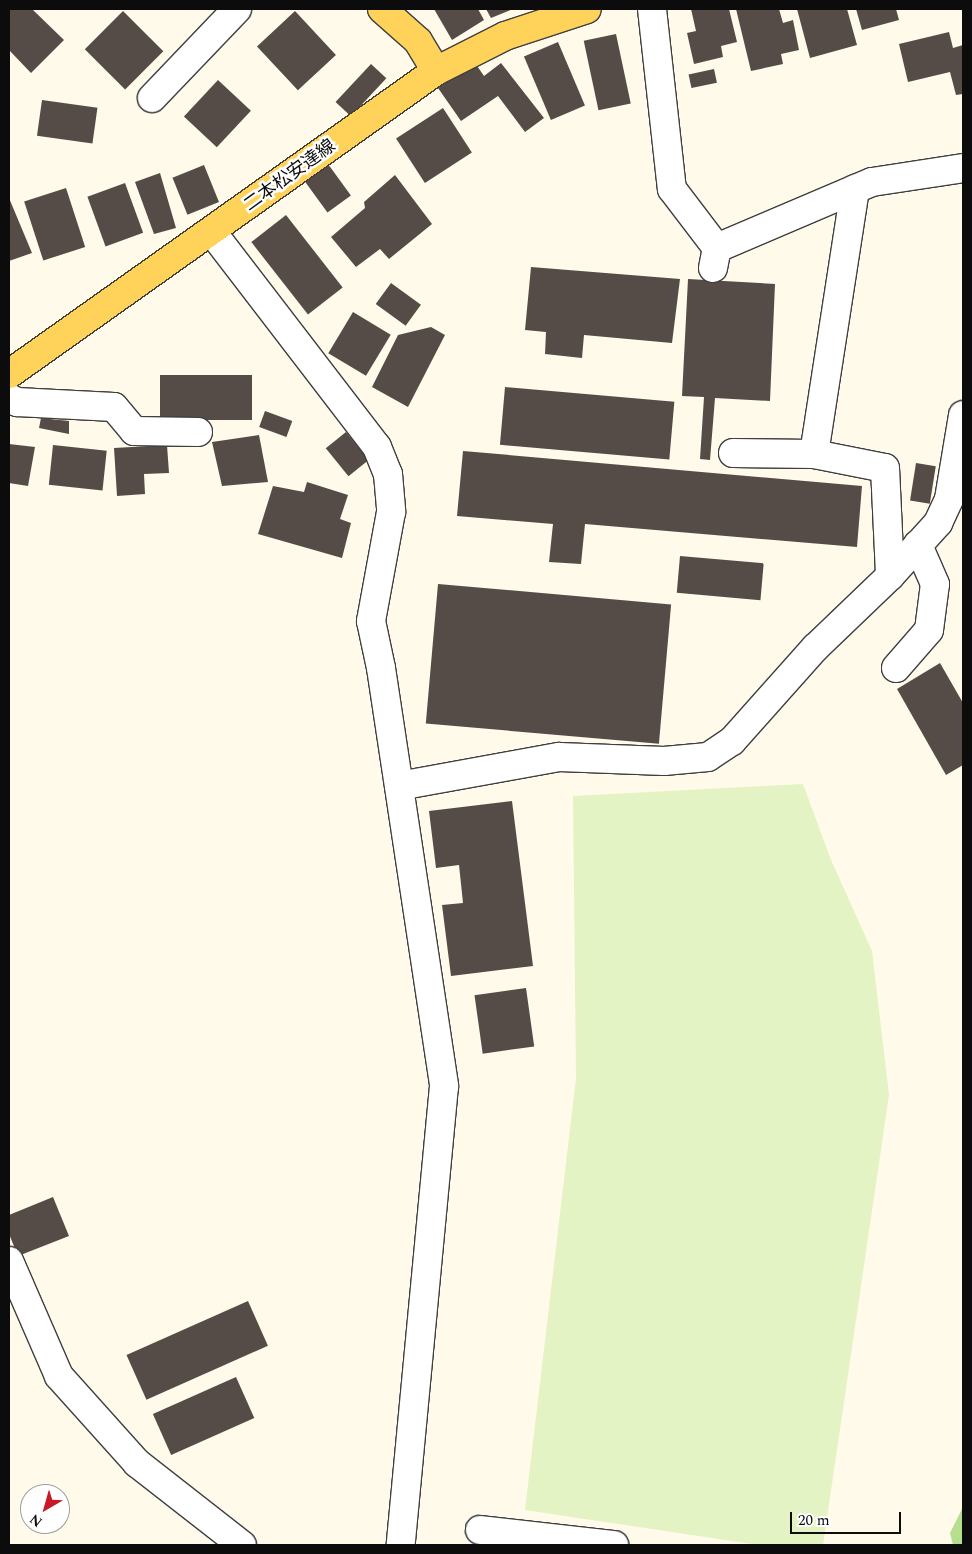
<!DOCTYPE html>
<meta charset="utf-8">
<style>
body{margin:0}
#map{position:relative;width:972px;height:1554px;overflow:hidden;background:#fffaea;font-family:Spectral,"Noto Sans JP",serif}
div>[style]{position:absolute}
.forest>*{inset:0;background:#b5df8f}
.pitch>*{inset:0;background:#e4f3c3}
.building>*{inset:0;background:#554c47;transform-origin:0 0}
.roads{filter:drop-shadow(1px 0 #3f3f3f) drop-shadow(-1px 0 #3f3f3f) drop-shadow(0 1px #3f3f3f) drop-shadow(0 -1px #3f3f3f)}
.minor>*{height:28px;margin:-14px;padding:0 14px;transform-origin:14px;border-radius:14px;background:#fff}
.major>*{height:28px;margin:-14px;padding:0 14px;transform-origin:14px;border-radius:14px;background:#ffd25a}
span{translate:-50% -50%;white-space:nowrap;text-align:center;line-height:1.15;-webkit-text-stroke:5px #fff;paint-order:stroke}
.street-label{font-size:18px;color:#0c0c0c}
.frame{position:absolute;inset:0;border:10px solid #0c0c0c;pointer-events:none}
.north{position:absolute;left:20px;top:1484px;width:50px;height:50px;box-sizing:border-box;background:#fff;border:1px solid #9e9e9e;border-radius:50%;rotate:218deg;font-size:14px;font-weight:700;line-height:20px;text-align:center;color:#0c0c0c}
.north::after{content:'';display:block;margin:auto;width:18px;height:22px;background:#c71926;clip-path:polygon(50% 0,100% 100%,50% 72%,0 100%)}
.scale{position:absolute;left:790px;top:1512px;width:111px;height:22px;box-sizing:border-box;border:2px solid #0c0c0c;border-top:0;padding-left:6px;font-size:15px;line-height:18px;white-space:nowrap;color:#0c0c0c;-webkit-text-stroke:4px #fff;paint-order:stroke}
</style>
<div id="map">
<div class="forest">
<i style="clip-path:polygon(963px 1507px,963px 1545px,953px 1545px,950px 1533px)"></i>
</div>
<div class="pitch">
<i style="clip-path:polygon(803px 784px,831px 860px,872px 951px,889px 1095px,823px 1545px,759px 1545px,525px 1510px,576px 1078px,573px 796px)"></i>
</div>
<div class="building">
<i style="clip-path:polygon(9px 9px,32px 9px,64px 40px,31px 73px,9px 50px)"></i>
<i style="clip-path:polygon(434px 9px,478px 9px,484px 20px,452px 40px)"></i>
<i style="clip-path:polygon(486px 9px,513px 9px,491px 18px)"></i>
<i style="clip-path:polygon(691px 9px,729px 9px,737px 42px,721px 46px,723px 57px,694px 64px,687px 33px,696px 31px)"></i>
<i style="clip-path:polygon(736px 9px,779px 9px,783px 23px,793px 20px,799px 50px,781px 54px,783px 64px,751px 71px)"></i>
<i style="clip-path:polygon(797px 9px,847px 9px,857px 45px,810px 58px)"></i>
<i style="clip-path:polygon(856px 9px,896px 9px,899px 20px,862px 30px)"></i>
<i style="left:123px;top:11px;width:57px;height:54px;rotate:45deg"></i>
<i style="left:295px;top:11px;width:60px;height:52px;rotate:47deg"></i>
<i style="clip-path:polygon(949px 32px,953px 48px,963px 45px,963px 94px,956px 95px,950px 72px,908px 82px,899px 44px)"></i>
<i style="left:616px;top:34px;width:71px;height:33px;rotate:78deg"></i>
<i style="left:558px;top:42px;width:69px;height:37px;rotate:67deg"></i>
<i style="clip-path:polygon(475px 63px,484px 76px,501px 63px,544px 118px,525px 132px,498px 96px,461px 121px,438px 88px)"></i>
<i style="left:371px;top:64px;width:21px;height:52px;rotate:43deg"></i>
<i style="left:714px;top:69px;width:14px;height:26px;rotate:78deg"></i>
<i style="left:218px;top:80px;width:45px;height:50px;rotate:43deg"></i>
<i style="left:42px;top:100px;width:56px;height:36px;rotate:8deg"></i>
<i style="left:443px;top:108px;width:53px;height:56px;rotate:57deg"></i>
<i style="left:328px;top:164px;width:39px;height:29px;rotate:54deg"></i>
<i style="left:204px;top:165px;width:40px;height:34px;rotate:68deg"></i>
<i style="clip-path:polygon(160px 173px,176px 228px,154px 234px,135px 182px)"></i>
<i style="clip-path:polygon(395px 175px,432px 224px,389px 259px,380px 249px,356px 267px,331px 237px,365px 208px,364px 202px)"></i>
<i style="left:125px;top:183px;width:53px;height:40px;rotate:70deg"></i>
<i style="left:66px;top:188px;width:62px;height:44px;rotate:72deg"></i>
<i style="clip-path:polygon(9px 198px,32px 253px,9px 261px)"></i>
<i style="left:286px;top:215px;width:92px;height:44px;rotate:52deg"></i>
<i style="clip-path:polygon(531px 267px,680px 279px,672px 343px,584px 335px,582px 358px,545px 354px,546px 332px,525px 330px)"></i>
<i style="clip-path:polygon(688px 279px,775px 284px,770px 401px,715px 398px,710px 460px,700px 459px,704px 397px,682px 396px)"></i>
<i style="left:391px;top:283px;width:37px;height:26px;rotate:36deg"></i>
<i style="left:353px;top:312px;width:44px;height:48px;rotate:31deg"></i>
<i style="clip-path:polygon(431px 327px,445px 335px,408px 407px,372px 387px,398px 335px)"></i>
<i style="left:252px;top:375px;width:45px;height:92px;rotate:90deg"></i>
<i style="left:505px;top:387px;width:170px;height:58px;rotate:5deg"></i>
<i style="left:265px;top:411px;width:29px;height:17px;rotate:20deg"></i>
<i style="clip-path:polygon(41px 418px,69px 421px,69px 434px,39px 428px)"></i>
<i style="left:346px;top:432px;width:36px;height:26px;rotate:51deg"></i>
<i style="clip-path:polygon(259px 435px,268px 482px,222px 486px,212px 442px)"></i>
<i style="clip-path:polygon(9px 444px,35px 447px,28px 486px,9px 483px)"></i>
<i style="left:53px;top:445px;width:54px;height:40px;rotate:6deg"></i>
<i style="clip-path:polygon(167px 445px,169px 473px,144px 474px,145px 494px,117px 496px,114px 448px)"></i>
<i style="clip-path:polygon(463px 451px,862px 486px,857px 547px,585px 524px,581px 564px,549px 562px,553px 524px,457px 516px)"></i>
<i style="left:916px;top:463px;width:20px;height:38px;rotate:9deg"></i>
<i style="clip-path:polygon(307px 482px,348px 495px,340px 519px,351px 523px,342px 558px,258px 534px,273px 486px,304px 492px)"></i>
<i style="left:680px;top:556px;width:84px;height:37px;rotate:5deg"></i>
<i style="left:438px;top:584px;width:234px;height:140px;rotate:5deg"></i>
<i style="clip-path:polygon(940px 663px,963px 703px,963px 765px,946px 775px,897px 689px)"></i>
<i style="clip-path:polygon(512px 801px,533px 966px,451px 976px,442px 905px,463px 903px,459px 865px,436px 868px,429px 811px)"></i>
<i style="left:526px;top:988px;width:59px;height:52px;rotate:82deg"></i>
<i style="clip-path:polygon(53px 1197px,69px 1236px,18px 1256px,9px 1234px,9px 1215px)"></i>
<i style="left:248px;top:1301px;width:49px;height:133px;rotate:66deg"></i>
<i style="left:236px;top:1377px;width:45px;height:91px;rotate:66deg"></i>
</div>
<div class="roads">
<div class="minor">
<i style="left:652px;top:9px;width:181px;rotate:83.7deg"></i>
<i style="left:672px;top:189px;width:74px;rotate:52.7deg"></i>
<i style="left:152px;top:98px;width:123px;rotate:-46.3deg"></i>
<i style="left:212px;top:232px;width:271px;rotate:52.5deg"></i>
<i style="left:377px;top:447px;width:29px;rotate:68deg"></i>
<i style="left:388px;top:474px;width:38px;rotate:85deg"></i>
<i style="left:391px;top:512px;width:111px;rotate:100.4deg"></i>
<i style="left:371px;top:621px;width:48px;rotate:78deg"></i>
<i style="left:381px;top:668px;width:423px;rotate:81.4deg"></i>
<i style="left:444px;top:1086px;width:461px;rotate:95.4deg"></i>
<i style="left:713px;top:268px;width:20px;rotate:-79deg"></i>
<i style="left:717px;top:248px;width:168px;rotate:-23.1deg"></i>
<i style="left:872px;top:182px;width:92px;rotate:-8.7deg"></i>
<i style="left:9px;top:398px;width:9px;rotate:27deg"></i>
<i style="left:17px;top:402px;width:97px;rotate:3deg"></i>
<i style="left:114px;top:407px;width:31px;rotate:50deg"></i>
<i style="left:134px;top:431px;width:64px;rotate:0.9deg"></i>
<i style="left:733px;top:453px;width:81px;rotate:0.7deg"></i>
<i style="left:814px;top:454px;width:72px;rotate:11.2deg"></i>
<i style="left:885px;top:468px;width:108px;rotate:87.3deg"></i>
<i style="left:814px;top:454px;width:268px;rotate:-81.2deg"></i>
<i style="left:896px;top:668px;width:50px;rotate:-49deg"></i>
<i style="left:929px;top:630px;width:46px;rotate:-82.6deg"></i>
<i style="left:935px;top:584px;width:43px;rotate:-113.6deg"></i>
<i style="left:399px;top:786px;width:163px;rotate:-10.3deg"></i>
<i style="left:559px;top:757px;width:105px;rotate:2.2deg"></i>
<i style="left:664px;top:761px;width:44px;rotate:-5.2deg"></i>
<i style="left:708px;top:757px;width:29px;rotate:-34deg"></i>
<i style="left:732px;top:741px;width:125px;rotate:-48.3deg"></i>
<i style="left:815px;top:648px;width:104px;rotate:-43.8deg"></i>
<i style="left:890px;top:576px;width:72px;rotate:-47.8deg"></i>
<i style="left:938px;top:523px;width:26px;rotate:-65deg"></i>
<i style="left:949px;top:499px;width:85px;rotate:-80.5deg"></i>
<i style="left:9px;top:1261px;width:125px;rotate:66.5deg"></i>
<i style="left:59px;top:1376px;width:117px;rotate:48.1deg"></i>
<i style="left:137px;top:1463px;width:133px;rotate:38deg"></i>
<i style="left:480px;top:1530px;width:135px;rotate:6.4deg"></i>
</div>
<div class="major">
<i style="left:382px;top:9px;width:48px;rotate:41.6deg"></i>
<i style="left:418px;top:41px;width:35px;rotate:59deg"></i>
<i style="left:9px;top:374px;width:524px;rotate:-35.36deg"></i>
<i style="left:436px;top:71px;width:77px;rotate:-26.9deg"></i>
<i style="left:505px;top:36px;width:86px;rotate:-18.2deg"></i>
</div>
</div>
<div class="street-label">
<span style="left:290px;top:176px;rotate:-36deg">二本松安達線</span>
</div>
<div class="frame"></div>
<div class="north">N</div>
<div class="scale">20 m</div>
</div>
